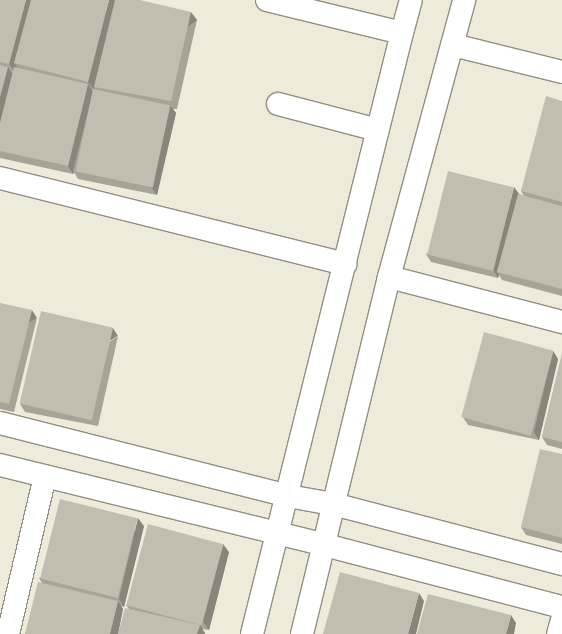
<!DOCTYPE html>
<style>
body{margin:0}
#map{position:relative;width:562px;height:634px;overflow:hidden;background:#efebdb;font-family:Barlow,sans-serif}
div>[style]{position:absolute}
.roads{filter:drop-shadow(1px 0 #938f80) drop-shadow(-1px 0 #938f80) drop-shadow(0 1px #938f80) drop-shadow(0 -1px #938f80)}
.minor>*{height:22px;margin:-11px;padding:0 11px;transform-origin:11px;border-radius:11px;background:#fff}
.wall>*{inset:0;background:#a7a396}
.shaded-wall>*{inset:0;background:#88857a;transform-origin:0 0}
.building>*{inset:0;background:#c2beaf;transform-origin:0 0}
span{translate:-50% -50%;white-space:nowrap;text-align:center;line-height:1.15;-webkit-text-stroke:4px #fcf8e8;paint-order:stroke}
</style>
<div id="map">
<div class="roads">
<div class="minor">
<i style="left:402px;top:33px;width:34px;rotate:-75deg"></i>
<i style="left:453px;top:45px;width:112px;rotate:13.9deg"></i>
<i style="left:278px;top:104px;width:103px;rotate:14.6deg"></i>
<i style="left:0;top:178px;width:356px;rotate:14deg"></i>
<i style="left:389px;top:277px;width:179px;rotate:14.6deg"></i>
<i style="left:0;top:423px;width:297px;rotate:14.2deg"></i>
<i style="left:288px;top:496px;width:46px;rotate:10.1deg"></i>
<i style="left:333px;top:504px;width:237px;rotate:14.7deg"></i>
<i style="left:0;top:465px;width:335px;rotate:13.8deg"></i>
<i style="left:325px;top:545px;width:245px;rotate:14.7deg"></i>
<i style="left:8px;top:634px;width:162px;rotate:-76.8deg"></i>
<i style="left:252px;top:634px;width:619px;rotate:-75.99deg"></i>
<i style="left:402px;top:33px;width:139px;rotate:-166.3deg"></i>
<i style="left:302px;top:634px;width:367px;rotate:-76.3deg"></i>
<i style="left:389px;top:277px;width:287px;rotate:-74.8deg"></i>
<i style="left:558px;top:634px;width:15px;rotate:-74deg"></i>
</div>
</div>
<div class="wall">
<i style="clip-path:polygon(0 0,197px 20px,177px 109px,173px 109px,176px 113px,157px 195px,78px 179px,74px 172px,73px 174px,0 158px)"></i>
<i style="clip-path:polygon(562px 101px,562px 296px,502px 280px,499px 275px,498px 278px,431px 262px,426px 254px,519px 194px,524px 196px,521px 191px)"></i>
<i style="clip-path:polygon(0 303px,37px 318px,14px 412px,0 409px)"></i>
<i style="clip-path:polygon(118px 336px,98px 426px,25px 412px,20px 404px)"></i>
<i style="clip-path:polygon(553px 351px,558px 359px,539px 440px,468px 425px,463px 417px)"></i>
<i style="clip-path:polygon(562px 354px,562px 449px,547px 445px,542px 437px)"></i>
<i style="clip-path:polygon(562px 454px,562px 544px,526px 535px,521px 527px)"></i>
<i style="clip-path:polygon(144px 526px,124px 607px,121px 606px,123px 609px,118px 634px,25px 634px,42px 583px,39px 578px)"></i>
<i style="clip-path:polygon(229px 552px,209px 630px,202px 629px,205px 634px,118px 634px,129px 609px,126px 605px)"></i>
</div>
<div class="shaded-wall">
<i style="clip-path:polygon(26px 0,34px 0,14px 63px,17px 66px,15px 72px,9px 64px)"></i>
<i style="clip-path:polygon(109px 0,117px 0,94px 87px,94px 90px,88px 82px)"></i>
<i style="left:191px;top:12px;width:10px;height:91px;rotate:53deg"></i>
<i style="clip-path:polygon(8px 67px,13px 75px,0 127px,0 97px)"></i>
<i style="clip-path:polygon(88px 84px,93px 92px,73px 171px,74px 172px,73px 174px,68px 166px)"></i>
<i style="clip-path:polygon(170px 105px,176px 113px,157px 195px,151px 187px)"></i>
<i style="clip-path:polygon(514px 187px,520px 195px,497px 272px,499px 275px,498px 278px,493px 270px)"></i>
<i style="left:32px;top:310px;width:9px;height:97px;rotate:58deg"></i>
<i style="left:113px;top:328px;width:9px;height:92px;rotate:58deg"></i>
<i style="clip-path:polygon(553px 351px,558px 359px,539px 440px,534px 432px)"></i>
<i style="clip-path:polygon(138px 518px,144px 526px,124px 607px,119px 599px)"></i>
<i style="clip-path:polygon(223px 544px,229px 552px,209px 630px,203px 622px)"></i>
<i style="clip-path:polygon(419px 593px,424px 601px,416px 634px,408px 634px)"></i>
<i style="clip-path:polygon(118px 601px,123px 609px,118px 634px,110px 634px)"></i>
<i style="clip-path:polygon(511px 615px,516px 623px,514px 634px,506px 634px)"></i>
<i style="clip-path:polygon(200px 625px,205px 633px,205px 634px,197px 634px)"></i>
</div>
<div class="building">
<i style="clip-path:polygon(0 0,26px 0,9px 64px,0 62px)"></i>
<i style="clip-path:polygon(31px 0,109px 0,88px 82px,14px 63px)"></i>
<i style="clip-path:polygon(115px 0,140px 0,191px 12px,171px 101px,94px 87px)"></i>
<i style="clip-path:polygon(0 65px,8px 67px,0 97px)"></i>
<i style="clip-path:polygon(14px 67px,88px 84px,68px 166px,0 151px,0 123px)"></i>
<i style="left:93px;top:89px;width:79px;height:84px;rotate:12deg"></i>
<i style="clip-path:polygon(546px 96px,562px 101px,562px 202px,521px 191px)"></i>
<i style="left:448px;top:171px;width:68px;height:86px;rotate:14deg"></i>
<i style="clip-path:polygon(518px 194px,562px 206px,562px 289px,497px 272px)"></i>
<i style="clip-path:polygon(0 303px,32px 310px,9px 404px,0 402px)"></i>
<i style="left:41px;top:311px;width:74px;height:95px;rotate:13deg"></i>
<i style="left:484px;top:332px;width:72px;height:88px;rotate:15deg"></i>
<i style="clip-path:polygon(562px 354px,562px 442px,542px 437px)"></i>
<i style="clip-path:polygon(540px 449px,562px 454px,562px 538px,521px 527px)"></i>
<i style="left:60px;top:499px;width:80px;height:82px;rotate:14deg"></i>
<i style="left:148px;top:524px;width:78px;height:84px;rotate:15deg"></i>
<i style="clip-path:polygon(340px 572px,419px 593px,408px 634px,323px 634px)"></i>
<i style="clip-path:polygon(38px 582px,118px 601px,110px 634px,25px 634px)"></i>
<i style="clip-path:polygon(428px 594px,511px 615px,506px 634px,417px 634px)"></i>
<i style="clip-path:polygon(125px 608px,200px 625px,197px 634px,118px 634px)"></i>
</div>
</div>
